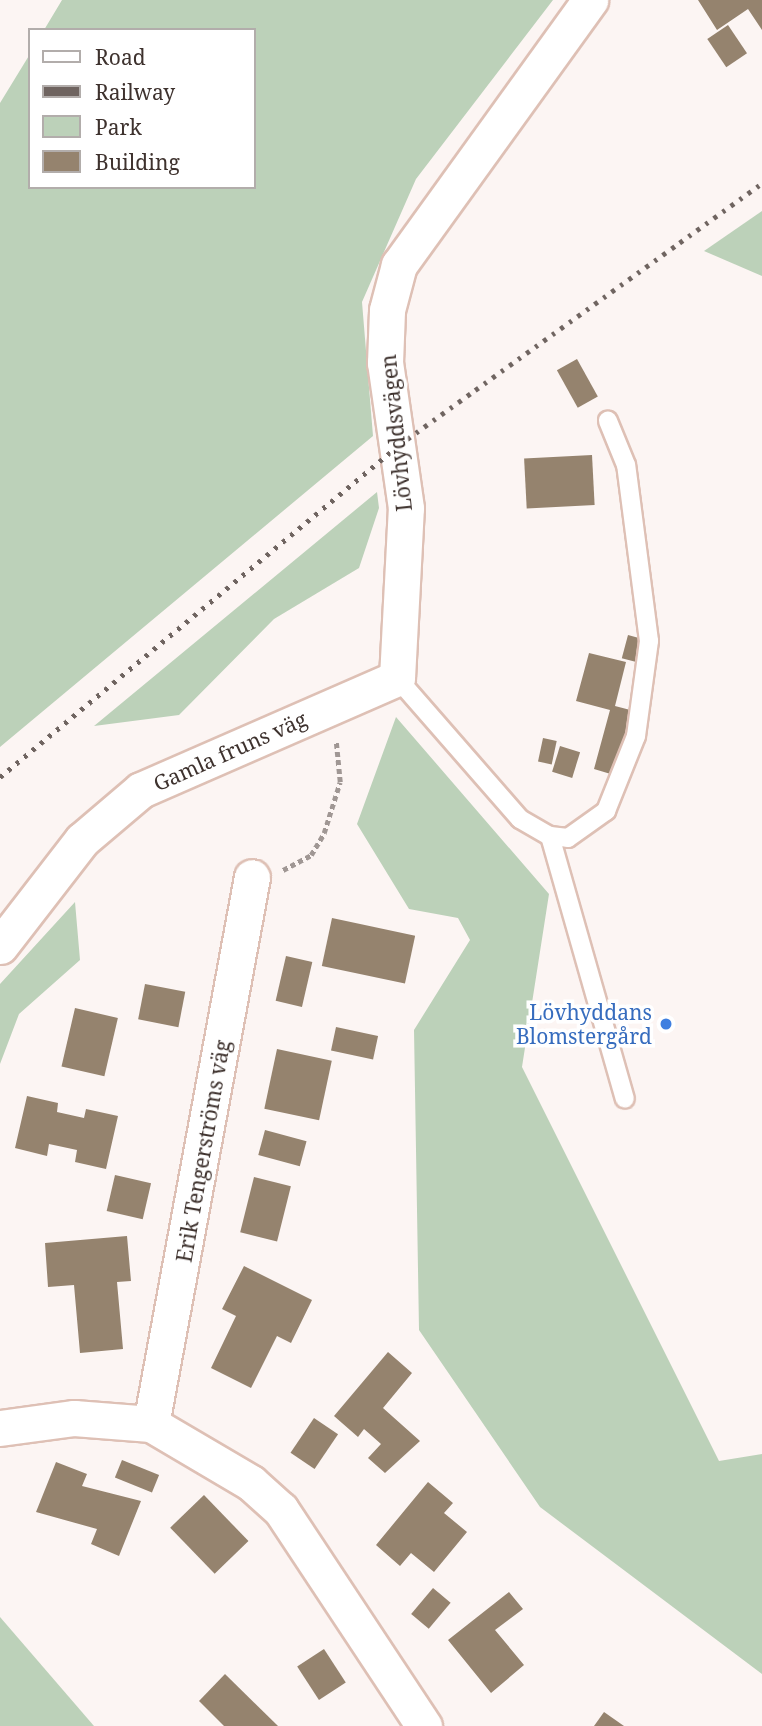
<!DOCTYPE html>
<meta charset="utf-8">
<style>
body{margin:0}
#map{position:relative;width:762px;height:1726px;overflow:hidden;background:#fcf5f3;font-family:"Noto Serif",serif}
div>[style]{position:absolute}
.green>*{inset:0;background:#bcd1b9}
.building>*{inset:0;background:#95836e;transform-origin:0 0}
.path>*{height:4.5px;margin-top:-2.25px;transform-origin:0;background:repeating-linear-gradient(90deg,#a09794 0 5px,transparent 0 8.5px)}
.roads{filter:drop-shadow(2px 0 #dec0b5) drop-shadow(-2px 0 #dec0b5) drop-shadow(0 2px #dec0b5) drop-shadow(0 -2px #dec0b5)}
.service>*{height:18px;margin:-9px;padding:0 9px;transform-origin:9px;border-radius:9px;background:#fff}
.minor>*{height:35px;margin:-17.5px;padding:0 17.5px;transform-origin:17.5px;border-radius:17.5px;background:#fff}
.rail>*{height:5px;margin-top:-2.5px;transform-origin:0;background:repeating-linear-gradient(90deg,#6f6460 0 3.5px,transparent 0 10.5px)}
.dots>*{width:19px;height:19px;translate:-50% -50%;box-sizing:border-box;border:4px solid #fff;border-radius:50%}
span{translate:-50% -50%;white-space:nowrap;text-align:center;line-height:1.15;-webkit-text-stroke:7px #fff;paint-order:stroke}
.street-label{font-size:21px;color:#3e322e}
.shop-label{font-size:21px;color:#366cbe}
.right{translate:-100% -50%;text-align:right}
.legend{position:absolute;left:28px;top:28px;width:228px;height:161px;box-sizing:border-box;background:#fff;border:2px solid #b2adab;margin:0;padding:9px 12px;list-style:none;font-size:21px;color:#3e322e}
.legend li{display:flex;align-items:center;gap:14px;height:35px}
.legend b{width:35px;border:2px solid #b2adab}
</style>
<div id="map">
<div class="green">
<i style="clip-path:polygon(62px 0,553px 0,416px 179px,362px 302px,373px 436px,0 747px,0 103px,30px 54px,30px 187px,254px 187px,254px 30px,44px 30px)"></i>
<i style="clip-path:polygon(762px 211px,762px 276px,704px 251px)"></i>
<i style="clip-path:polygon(377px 492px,379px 508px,359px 568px,274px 619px,179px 715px,94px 726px)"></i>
<i style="clip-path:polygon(396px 717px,549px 894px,522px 1067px,719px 1461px,762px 1454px,762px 1674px,540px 1507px,419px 1330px,414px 1030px,470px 940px,458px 918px,409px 909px,357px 824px)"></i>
<i style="clip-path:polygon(75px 902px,80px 960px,19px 1014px,0 1064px,0 984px)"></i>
<i style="clip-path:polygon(0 1617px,94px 1726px,0 1726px)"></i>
</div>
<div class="building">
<i style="clip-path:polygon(698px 0,762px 0,762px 30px,748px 9px,717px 30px)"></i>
<i style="left:728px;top:25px;width:34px;height:25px;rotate:56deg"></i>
<i style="left:577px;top:359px;width:43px;height:23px;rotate:61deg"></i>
<i style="left:592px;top:455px;width:50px;height:68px;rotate:87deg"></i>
<i style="left:628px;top:635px;width:16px;height:24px;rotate:15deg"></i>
<i style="clip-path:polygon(589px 653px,626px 662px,615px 706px,638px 712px,614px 775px,594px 769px,610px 710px,576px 701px)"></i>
<i style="left:543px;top:738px;width:14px;height:24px;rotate:12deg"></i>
<i style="left:560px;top:746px;width:21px;height:27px;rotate:17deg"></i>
<i style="left:332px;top:918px;width:85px;height:49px;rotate:12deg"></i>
<i style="left:286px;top:956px;width:27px;height:46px;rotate:13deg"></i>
<i style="left:145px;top:984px;width:41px;height:36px;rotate:11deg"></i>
<i style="left:75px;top:1008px;width:44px;height:60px;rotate:13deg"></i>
<i style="left:336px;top:1027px;width:43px;height:24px;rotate:12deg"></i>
<i style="left:277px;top:1049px;width:56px;height:61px;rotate:12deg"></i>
<i style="clip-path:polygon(27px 1096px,58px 1103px,57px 1112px,84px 1118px,86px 1109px,118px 1116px,106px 1169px,75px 1162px,77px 1150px,49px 1144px,47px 1156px,15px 1148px)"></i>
<i style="left:265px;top:1130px;width:43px;height:26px;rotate:15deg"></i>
<i style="left:115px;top:1175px;width:37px;height:37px;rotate:13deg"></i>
<i style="left:254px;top:1177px;width:38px;height:57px;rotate:14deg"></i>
<i style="clip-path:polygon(127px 1236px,131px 1281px,117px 1282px,123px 1349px,80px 1353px,74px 1285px,48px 1287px,45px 1243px)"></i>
<i style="clip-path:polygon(244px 1266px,312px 1300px,291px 1343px,277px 1336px,251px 1388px,211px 1368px,236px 1316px,222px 1309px)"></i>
<i style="clip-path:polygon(388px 1352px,412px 1373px,383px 1408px,420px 1441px,385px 1473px,368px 1458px,381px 1444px,364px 1429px,358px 1437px,334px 1416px)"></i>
<i style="left:314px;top:1418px;width:29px;height:42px;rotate:34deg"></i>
<i style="left:122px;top:1460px;width:40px;height:19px;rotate:22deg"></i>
<i style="clip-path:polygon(56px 1462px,87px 1474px,82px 1486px,141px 1501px,119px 1556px,91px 1544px,97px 1529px,36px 1512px)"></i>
<i style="clip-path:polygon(428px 1482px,453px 1503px,444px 1513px,467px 1532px,434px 1572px,411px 1553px,400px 1566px,376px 1545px)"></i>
<i style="left:204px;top:1495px;width:64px;height:47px;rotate:46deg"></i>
<i style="left:433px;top:1588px;width:23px;height:34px;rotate:40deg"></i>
<i style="clip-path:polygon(509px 1592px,523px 1609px,495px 1630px,524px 1665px,491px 1693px,448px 1640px)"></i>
<i style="left:324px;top:1649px;width:40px;height:32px;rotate:57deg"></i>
<i style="clip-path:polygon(225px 1674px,278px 1726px,224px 1726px,199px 1701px)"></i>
<i style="clip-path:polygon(604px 1712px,624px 1726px,594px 1726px)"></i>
</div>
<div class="path">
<i style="left:283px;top:870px;width:32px;rotate:-28deg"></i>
<i style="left:311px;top:855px;width:26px;rotate:-59deg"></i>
<i style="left:324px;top:833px;width:53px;rotate:-72.6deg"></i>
<i style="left:340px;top:782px;width:41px;rotate:-95.6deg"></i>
</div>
<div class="roads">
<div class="service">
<i style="left:397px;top:678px;width:187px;rotate:48.9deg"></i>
<i style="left:520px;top:819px;width:34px;rotate:30deg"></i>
<i style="left:550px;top:836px;width:18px;rotate:6deg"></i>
<i style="left:568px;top:838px;width:47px;rotate:-35.4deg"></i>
<i style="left:606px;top:811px;width:81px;rotate:-68.2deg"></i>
<i style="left:636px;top:736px;width:96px;rotate:-82.2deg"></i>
<i style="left:649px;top:641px;width:177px;rotate:-97.4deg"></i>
<i style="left:626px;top:465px;width:48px;rotate:-112.2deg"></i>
<i style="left:550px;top:836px;width:273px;rotate:74.1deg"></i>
</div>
<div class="minor">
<i style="left:0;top:946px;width:134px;rotate:-52.3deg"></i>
<i style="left:82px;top:840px;width:77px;rotate:-40.3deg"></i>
<i style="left:141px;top:790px;width:279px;rotate:-23.6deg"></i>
<i style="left:397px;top:678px;width:170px;rotate:-87deg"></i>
<i style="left:406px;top:508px;width:147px;rotate:-98.2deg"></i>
<i style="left:385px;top:363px;width:53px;rotate:-87.8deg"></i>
<i style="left:387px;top:310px;width:47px;rotate:-75.1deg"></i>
<i style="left:399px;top:265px;width:327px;rotate:-54.2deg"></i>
<i style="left:151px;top:1424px;width:556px;rotate:-79.54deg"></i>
<i style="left:0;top:1428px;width:75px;rotate:-7.7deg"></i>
<i style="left:74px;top:1418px;width:77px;rotate:4.5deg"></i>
<i style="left:151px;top:1424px;width:116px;rotate:30.5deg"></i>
<i style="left:251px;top:1483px;width:40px;rotate:42deg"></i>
<i style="left:281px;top:1510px;width:259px;rotate:56.5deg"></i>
</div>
</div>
<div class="rail">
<i style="left:0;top:777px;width:519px;rotate:-39.76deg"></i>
<i style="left:399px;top:445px;width:448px;rotate:-35.8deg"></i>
</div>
<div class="dots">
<i style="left:666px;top:1024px;background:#3f7fe0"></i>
</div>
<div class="street-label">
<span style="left:396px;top:433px;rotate:-96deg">Lövhyddsvägen</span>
<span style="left:230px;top:751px;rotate:-24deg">Gamla fruns väg</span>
<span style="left:203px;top:1151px;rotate:-80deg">Erik Tengerströms väg</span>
</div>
<div class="shop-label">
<span class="right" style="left:652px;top:1024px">Lövhyddans<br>Blomstergård</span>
</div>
<ul class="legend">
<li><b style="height:9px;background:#fff"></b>Road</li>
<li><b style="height:9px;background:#6f6460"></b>Railway</li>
<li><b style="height:19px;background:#bcd1b9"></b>Park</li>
<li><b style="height:19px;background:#95836e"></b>Building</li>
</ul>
</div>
